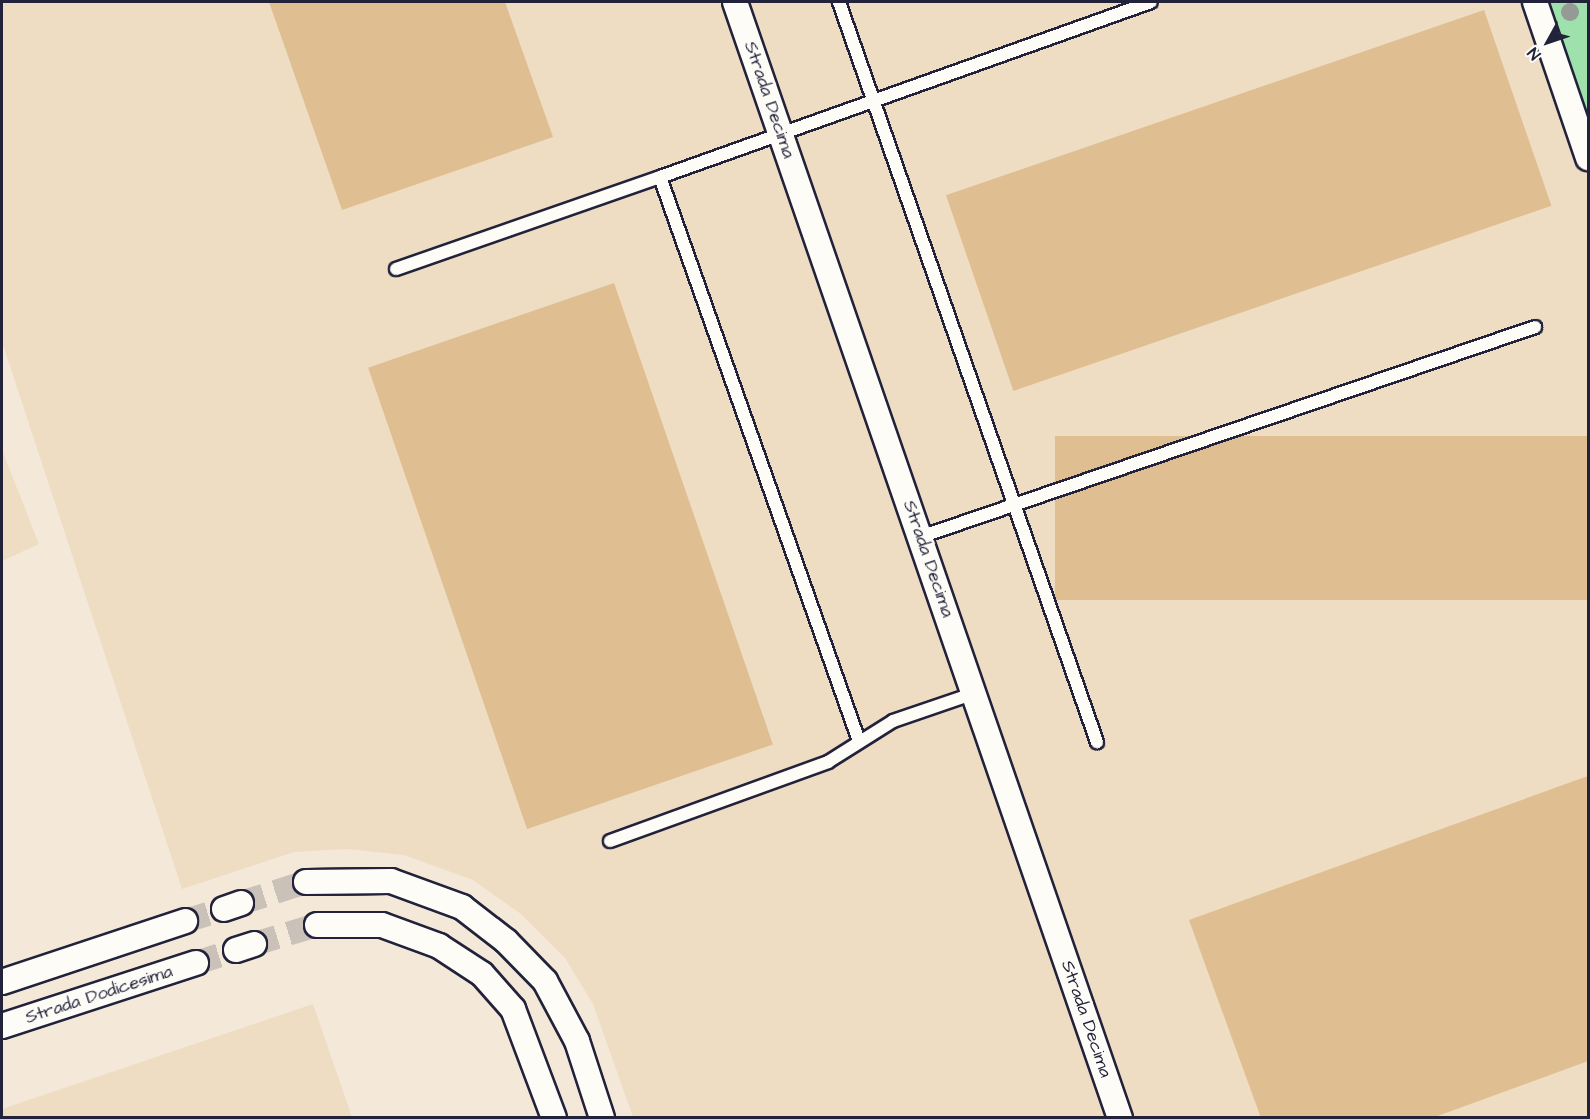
<!DOCTYPE html>
<style>
body{margin:0}
#map{position:relative;width:1590px;height:1119px;overflow:hidden;background:#f4e9d8;font-family:"Architects Daughter",sans-serif}
div>[style]{position:absolute}
.built>*{inset:0;background:#eedcc3}
.green>*{inset:0;background:#9ee1ac}
.building>*{inset:0;background:#dfbe91;transform-origin:0 0}
.street-tunnel>*{height:24px;margin-top:-12px;transform-origin:0;background:repeating-linear-gradient(90deg,#cac1b9 0 24px,transparent 0 36px)}
.roads{filter:drop-shadow(2px 0 #22223b) drop-shadow(-2px 0 #22223b) drop-shadow(0 2px #22223b) drop-shadow(0 -2px #22223b)}
.lane>*{height:12px;margin:-6px;padding:0 6px;transform-origin:6px;border-radius:6px;background:#fdfcf7}
.street>*{height:24px;margin:-12px;padding:0 12px;transform-origin:12px;border-radius:12px;background:#fdfcf7}
.trees>*{width:18px;height:18px;margin:-9px;border-radius:50%;background:#959b94}
span{translate:-50% -50%;white-space:nowrap;text-align:center;line-height:1.15;-webkit-text-stroke:4.5px #fdfcf7;paint-order:stroke}
.street-label{font-size:18px;color:#22223b}
.frame{position:absolute;inset:0;border:3px solid #22223b;pointer-events:none}
.north{position:absolute;left:1518px;top:12px;width:60px;height:60px;-webkit-text-stroke:4px #fdfcf7;paint-order:stroke;rotate:230deg;font-size:16px;font-weight:700;line-height:24px;text-align:center;color:#22223b}
.north::after{content:'';display:block;margin:auto;width:21px;height:27px;background:#22223b;clip-path:polygon(50% 0,100% 100%,50% 72%,0 100%)}
</style>
<div id="map">
<div class="built">
<i style="clip-path:polygon(2px 2px,1588px 2px,1588px 1117px,633px 1117px,593px 1004px,565px 958px,521px 914px,473px 880px,404px 855px,347px 849px,294px 852px,182px 889px,2px 342px)"></i>
<i style="clip-path:polygon(2px 450px,39px 544px,2px 561px)"></i>
<i style="clip-path:polygon(313px 1004px,352px 1117px,2px 1117px,2px 1109px)"></i>
</div>
<div class="green">
<i style="clip-path:polygon(1548px 2px,1588px 2px,1588px 119px)"></i>
</div>
<div class="building">
<i style="clip-path:polygon(269px 2px,505px 2px,553px 137px,342px 210px)"></i>
<i style="left:1484px;top:10px;width:207px;height:569px;rotate:71deg"></i>
<i style="left:614px;top:283px;width:488px;height:260px;rotate:71deg"></i>
<i style="left:1588px;top:436px;width:164px;height:533px;rotate:90deg"></i>
<i style="clip-path:polygon(1588px 776px,1588px 1061px,1432px 1118px,1261px 1118px,1189px 920px)"></i>
</div>
<div class="street-tunnel">
<i style="left:241px;top:903px;width:68px;rotate:-17.9deg"></i>
<i style="left:185px;top:921px;width:41px;rotate:-17.1deg"></i>
<i style="left:254px;top:944px;width:66px;rotate:-16.8deg"></i>
<i style="left:196px;top:963px;width:42px;rotate:-18deg"></i>
</div>
<div class="roads">
<div class="lane">
<i style="left:839px;top:2px;width:784px;rotate:70.78deg"></i>
<i style="left:660px;top:177px;width:521px;rotate:-19.62deg"></i>
<i style="left:396px;top:269px;width:280px;rotate:-19.2deg"></i>
<i style="left:660px;top:177px;width:598px;rotate:70.57deg"></i>
<i style="left:920px;top:537px;width:650px;rotate:-18.85deg"></i>
<i style="left:610px;top:841px;width:232px;rotate:-19.9deg"></i>
<i style="left:828px;top:762px;width:77px;rotate:-32.2deg"></i>
<i style="left:893px;top:721px;width:87px;rotate:-18.9deg"></i>
</div>
<div class="street">
<i style="left:735px;top:2px;width:1181px;rotate:70.97deg"></i>
<i style="left:1535px;top:2px;width:165px;rotate:71.2deg"></i>
<i style="left:306px;top:882px;width:85px;rotate:-0.7deg"></i>
<i style="left:391px;top:881px;width:76px;rotate:20.1deg"></i>
<i style="left:462px;top:907px;width:56px;rotate:37.7deg"></i>
<i style="left:506px;top:941px;width:56px;rotate:45.7deg"></i>
<i style="left:545px;top:981px;width:68px;rotate:61.9deg"></i>
<i style="left:577px;top:1041px;width:81px;rotate:72deg"></i>
<i style="left:224px;top:909px;width:18px;rotate:-19deg"></i>
<i style="left:317px;top:925px;width:65px"></i>
<i style="left:382px;top:925px;width:61px;rotate:20.2deg"></i>
<i style="left:439px;top:946px;width:51px;rotate:33.1deg"></i>
<i style="left:482px;top:974px;width:47px;rotate:48.5deg"></i>
<i style="left:513px;top:1009px;width:116px;rotate:69.4deg"></i>
<i style="left:236px;top:950px;width:19px;rotate:-18deg"></i>
<i style="left:2px;top:982px;width:193px;rotate:-18.4deg"></i>
<i style="left:2px;top:1026px;width:204px;rotate:-18deg"></i>
</div>
</div>
<div class="trees">
<i style="left:1570px;top:12px"></i>
</div>
<div class="street-label">
<span style="left:769px;top:100px;rotate:71deg">Strada Decima</span>
<span style="left:928px;top:559px;rotate:71deg">Strada Decima</span>
<span style="left:99px;top:995px;rotate:-18deg">Strada Dodicesima</span>
<span style="left:1086px;top:1019px;rotate:71deg">Strada Decima</span>
</div>
<div class="frame"></div>
<div class="north">N</div>
</div>
